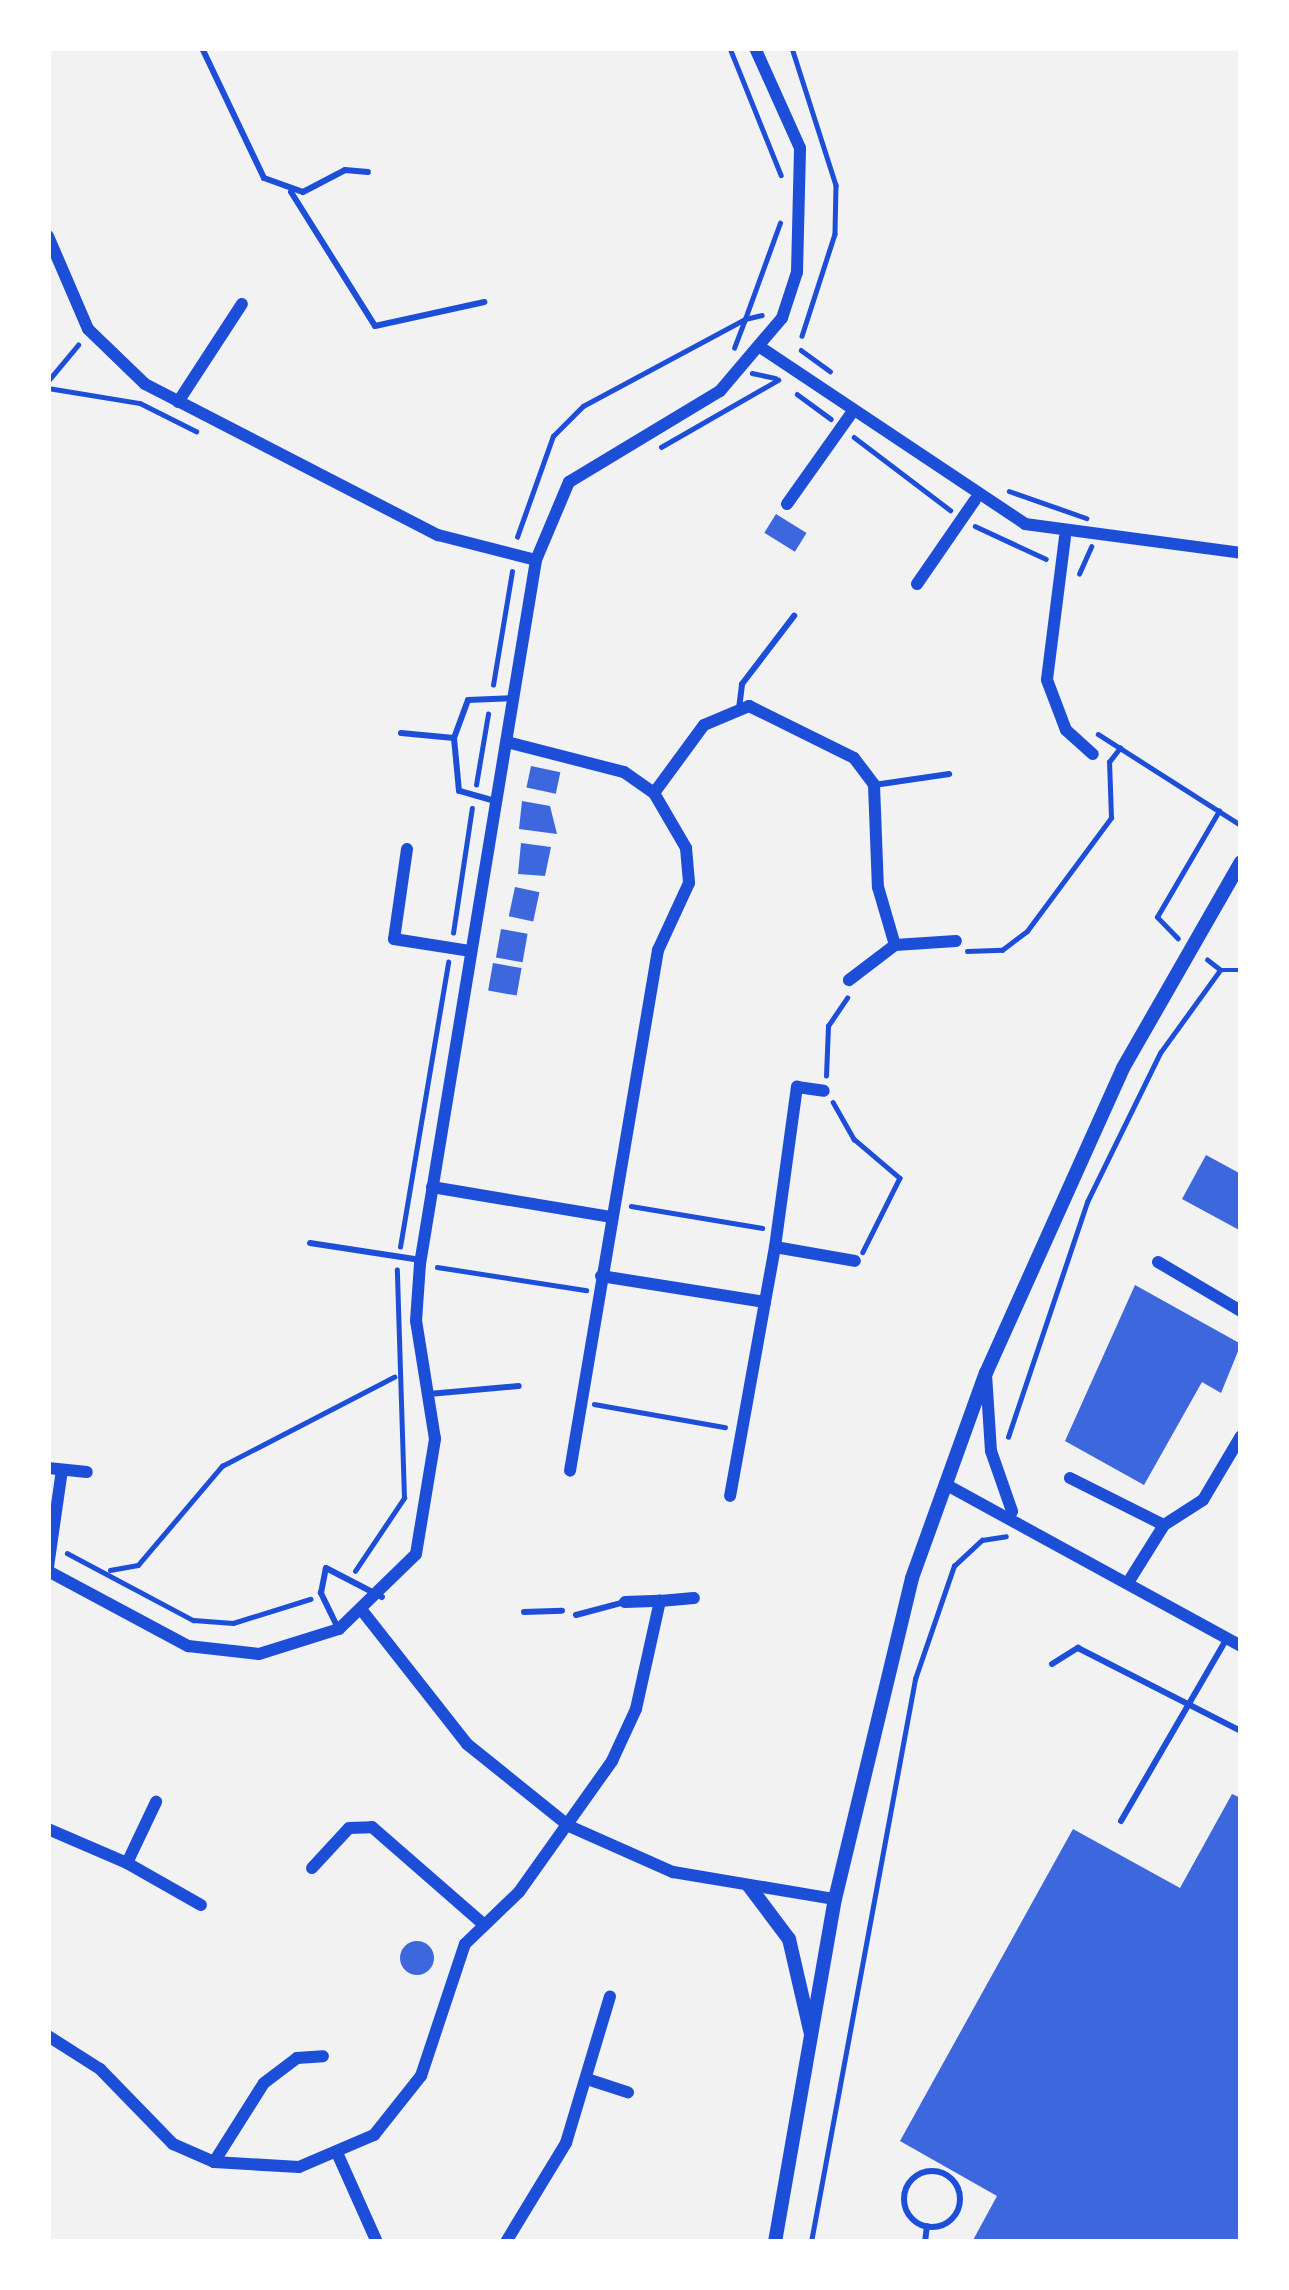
<!DOCTYPE html>
<style>
body{margin:0}
#map{position:relative;width:1289px;height:2290px;overflow:hidden;background:#f2f2f2;font-family:Rubik,sans-serif}
div>[style]{position:absolute}
.building>*{inset:0;background:#3d67dc;transform-origin:0 0}
.round{border-radius:50%}
.path>*{height:4.5px;margin:-2.25px;padding:0 2.25px;transform-origin:2.25px;border-radius:2.25px;background:#1d4ed8}
.service>*{height:6px;margin:-3px;padding:0 3px;transform-origin:3px;border-radius:3px;background:#1d4ed8}
.service>.ring{margin:-3px;padding:0;box-sizing:content-box;background:none;border:6px solid #1d4ed8;border-radius:50%}
.minor>*{height:12px;margin:-6px;padding:0 6px;transform-origin:6px;border-radius:6px;background:#1d4ed8}
.tertiary>*{height:14px;margin:-7px;padding:0 7px;transform-origin:7px;border-radius:7px;background:#1d4ed8}
span{translate:-50% -50%;white-space:nowrap;text-align:center;line-height:1.15;-webkit-text-stroke:12px #fff;paint-order:stroke}
.frame{position:absolute;inset:0;border:51px solid #fff;pointer-events:none}
</style>
<div id="map">
<div class="building">
<i style="left:776px;top:514px;width:36px;height:22px;rotate:32deg"></i>
<i style="left:531px;top:766px;width:30px;height:22px;rotate:12deg"></i>
<i style="clip-path:polygon(522px 801px,550px 806px,557px 834px,519px 829px)"></i>
<i style="clip-path:polygon(521px 843px,551px 847px,545px 876px,518px 874px)"></i>
<i style="left:515px;top:887px;width:25px;height:30px;rotate:12deg"></i>
<i style="left:501px;top:929px;width:27px;height:29px;rotate:10deg"></i>
<i style="left:493px;top:963px;width:29px;height:28px;rotate:10deg"></i>
<i style="clip-path:polygon(1206px 1155px,1241px 1174px,1241px 1231px,1182px 1199px)"></i>
<i style="clip-path:polygon(1135px 1285px,1241px 1344px,1221px 1393px,1202px 1382px,1144px 1485px,1065px 1441px)"></i>
<i style="clip-path:polygon(1232px 1794px,1241px 1798px,1241px 2242px,972px 2242px,997px 2196px,900px 2141px,1073px 1829px,1180px 1888px)"></i>
<i class="round" style="left:400px;top:1941px;width:34px;height:34px"></i>
</div>
<div class="path">
<i style="left:730px;top:48px;width:137px;rotate:68.1deg"></i>
<i style="left:792px;top:48px;width:144px;rotate:72.2deg"></i>
<i style="left:836px;top:185px;width:49px;rotate:91.2deg"></i>
<i style="left:835px;top:234px;width:107px;rotate:107.9deg"></i>
<i style="left:734px;top:348px;width:31px;rotate:-69deg"></i>
<i style="left:745px;top:319px;width:17px;rotate:-13deg"></i>
<i style="left:801px;top:350px;width:36px;rotate:36deg"></i>
<i style="left:752px;top:373px;width:24px;rotate:12deg"></i>
<i style="left:48px;top:381px;width:47px;rotate:-50.2deg"></i>
<i style="left:48px;top:388px;width:93px;rotate:9.3deg"></i>
<i style="left:140px;top:403px;width:63px;rotate:26.6deg"></i>
<i style="left:797px;top:394px;width:42px;rotate:36.3deg"></i>
<i style="left:854px;top:437px;width:121px;rotate:37.2deg"></i>
<i style="left:661px;top:447px;width:135px;rotate:-29.8deg"></i>
<i style="left:1009px;top:491px;width:82px;rotate:19.3deg"></i>
<i style="left:975px;top:526px;width:78px;rotate:24.9deg"></i>
<i style="left:517px;top:537px;width:107px;rotate:-70.4deg"></i>
<i style="left:553px;top:436px;width:42px;rotate:-45deg"></i>
<i style="left:583px;top:406px;width:184px;rotate:-28.2deg"></i>
<i style="left:745px;top:319px;width:102px;rotate:-70deg"></i>
<i style="left:1079px;top:574px;width:30px;rotate:-66deg"></i>
<i style="left:493px;top:685px;width:115px;rotate:-80.5deg"></i>
<i style="left:1098px;top:734px;width:169px;rotate:32.5deg"></i>
<i style="left:476px;top:785px;width:72px;rotate:-80.4deg"></i>
<i style="left:453px;top:933px;width:126px;rotate:-81.4deg"></i>
<i style="left:1178px;top:939px;width:30px;rotate:-134deg"></i>
<i style="left:1157px;top:917px;width:123px;rotate:-59.7deg"></i>
<i style="left:967px;top:951px;width:35px;rotate:-2deg"></i>
<i style="left:1002px;top:950px;width:31px;rotate:-37deg"></i>
<i style="left:1027px;top:931px;width:141px;rotate:-53.4deg"></i>
<i style="left:1111px;top:818px;width:56px;rotate:-92deg"></i>
<i style="left:1109px;top:762px;width:18px;rotate:-52deg"></i>
<i style="left:1220px;top:970px;width:21px"></i>
<i style="left:826px;top:1076px;width:50px;rotate:-87.7deg"></i>
<i style="left:828px;top:1026px;width:34px;rotate:-56deg"></i>
<i style="left:833px;top:1102px;width:43px;rotate:60.4deg"></i>
<i style="left:854px;top:1139px;width:60px;rotate:40.3deg"></i>
<i style="left:900px;top:1178px;width:83px;rotate:116.6deg"></i>
<i style="left:631px;top:1206px;width:133px;rotate:9.5deg"></i>
<i style="left:400px;top:1247px;width:289px;rotate:-80.4deg"></i>
<i style="left:437px;top:1267px;width:151px;rotate:8.8deg"></i>
<i style="left:594px;top:1404px;width:133px;rotate:10deg"></i>
<i style="left:1008px;top:1437px;width:248px;rotate:-71.4deg"></i>
<i style="left:1087px;top:1202px;width:166px;rotate:-63.9deg"></i>
<i style="left:1160px;top:1053px;width:102px;rotate:-54.1deg"></i>
<i style="left:1220px;top:970px;width:16px;rotate:-142deg"></i>
<i style="left:67px;top:1553px;width:143px;rotate:28deg"></i>
<i style="left:193px;top:1620px;width:40px;rotate:4.3deg"></i>
<i style="left:233px;top:1623px;width:81px;rotate:-17.3deg"></i>
<i style="left:110px;top:1570px;width:28px;rotate:-10deg"></i>
<i style="left:138px;top:1565px;width:130px;rotate:-49.7deg"></i>
<i style="left:222px;top:1466px;width:194px;rotate:-27.4deg"></i>
<i style="left:355px;top:1571px;width:88px;rotate:-56.1deg"></i>
<i style="left:404px;top:1498px;width:228px;rotate:-91.8deg"></i>
<i style="left:811px;top:2242px;width:573px;rotate:-79.53deg"></i>
<i style="left:915px;top:1679px;width:120px;rotate:-71deg"></i>
<i style="left:954px;top:1566px;width:38px;rotate:-43deg"></i>
<i style="left:982px;top:1540px;width:24px;rotate:-9deg"></i>
</div>
<div class="service">
<i style="left:202px;top:48px;width:144px;rotate:64.5deg"></i>
<i style="left:264px;top:178px;width:41px;rotate:19.7deg"></i>
<i style="left:303px;top:192px;width:47px;rotate:-27.6deg"></i>
<i style="left:345px;top:170px;width:23px;rotate:5deg"></i>
<i style="left:291px;top:192px;width:158px;rotate:57.9deg"></i>
<i style="left:375px;top:326px;width:112px;rotate:-12.4deg"></i>
<i style="left:739px;top:709px;width:25px;rotate:-83deg"></i>
<i style="left:742px;top:684px;width:86px;rotate:-52.6deg"></i>
<i style="left:401px;top:733px;width:53px;rotate:5.4deg"></i>
<i style="left:874px;top:785px;width:76px;rotate:-8.3deg"></i>
<i style="left:495px;top:801px;width:37px;rotate:-164deg"></i>
<i style="left:459px;top:791px;width:53px;rotate:-95.4deg"></i>
<i style="left:454px;top:738px;width:40px;rotate:-69.8deg"></i>
<i style="left:468px;top:700px;width:46px;rotate:-2.5deg"></i>
<i style="left:310px;top:1243px;width:112px;rotate:8.7deg"></i>
<i style="left:429px;top:1394px;width:90px;rotate:-5.1deg"></i>
<i style="left:524px;top:1612px;width:38px;rotate:-2deg"></i>
<i style="left:576px;top:1615px;width:51px;rotate:-14.9deg"></i>
<i style="left:337px;top:1626px;width:37px;rotate:-116deg"></i>
<i style="left:321px;top:1593px;width:25px;rotate:-79deg"></i>
<i style="left:326px;top:1568px;width:63px;rotate:27.4deg"></i>
<i style="left:1052px;top:1664px;width:31px;rotate:-32deg"></i>
<i style="left:1078px;top:1648px;width:183px;rotate:27deg"></i>
<i style="left:1121px;top:1821px;width:211px;rotate:-59.9deg"></i>
<i class="ring" style="left:904px;top:2171px;width:50px;height:50px"></i>
<i style="left:925px;top:2242px;width:16px;rotate:-83deg"></i>
</div>
<div class="minor">
<i style="left:48px;top:236px;width:101px;rotate:66.7deg"></i>
<i style="left:88px;top:329px;width:79px;rotate:44deg"></i>
<i style="left:145px;top:384px;width:330px;rotate:27.3deg"></i>
<i style="left:438px;top:535px;width:101px;rotate:14.3deg"></i>
<i style="left:763px;top:349px;width:315px;rotate:33.7deg"></i>
<i style="left:1025px;top:524px;width:218px;rotate:7.6deg"></i>
<i style="left:178px;top:402px;width:117px;rotate:-56.9deg"></i>
<i style="left:787px;top:504px;width:110px;rotate:-54.6deg"></i>
<i style="left:1065px;top:537px;width:144px;rotate:97.2deg"></i>
<i style="left:1047px;top:680px;width:53px;rotate:69.2deg"></i>
<i style="left:1066px;top:730px;width:36px;rotate:42deg"></i>
<i style="left:917px;top:584px;width:102px;rotate:-55.4deg"></i>
<i style="left:507px;top:742px;width:121px;rotate:14.4deg"></i>
<i style="left:624px;top:772px;width:37px;rotate:35deg"></i>
<i style="left:654px;top:793px;width:64px;rotate:59.8deg"></i>
<i style="left:686px;top:848px;width:35px;rotate:85deg"></i>
<i style="left:689px;top:883px;width:74px;rotate:114.8deg"></i>
<i style="left:658px;top:950px;width:528px;rotate:99.59deg"></i>
<i style="left:654px;top:793px;width:84px;rotate:-53.7deg"></i>
<i style="left:704px;top:725px;width:49px;rotate:-22.9deg"></i>
<i style="left:749px;top:706px;width:117px;rotate:26.3deg"></i>
<i style="left:854px;top:758px;width:34px;rotate:53deg"></i>
<i style="left:874px;top:785px;width:102px;rotate:87.8deg"></i>
<i style="left:878px;top:887px;width:60px;rotate:73.7deg"></i>
<i style="left:895px;top:945px;width:58px;rotate:142.7deg"></i>
<i style="left:407px;top:849px;width:91px;rotate:98.2deg"></i>
<i style="left:394px;top:939px;width:78px;rotate:8.9deg"></i>
<i style="left:895px;top:945px;width:61px;rotate:-3.8deg"></i>
<i style="left:432px;top:1187px;width:181px;rotate:9.5deg"></i>
<i style="left:775px;top:1247px;width:162px;rotate:-82.2deg"></i>
<i style="left:797px;top:1087px;width:27px;rotate:8deg"></i>
<i style="left:1158px;top:1262px;width:96px;rotate:30.6deg"></i>
<i style="left:601px;top:1276px;width:166px;rotate:9deg"></i>
<i style="left:765px;top:1302px;width:197px;rotate:100.2deg"></i>
<i style="left:765px;top:1302px;width:56px;rotate:-79.7deg"></i>
<i style="left:775px;top:1247px;width:81px;rotate:9.9deg"></i>
<i style="left:986px;top:1374px;width:77px;rotate:86.3deg"></i>
<i style="left:991px;top:1451px;width:64px;rotate:70.7deg"></i>
<i style="left:48px;top:1468px;width:39px;rotate:6deg"></i>
<i style="left:1070px;top:1478px;width:105px;rotate:26.6deg"></i>
<i style="left:1164px;top:1525px;width:66px;rotate:122deg"></i>
<i style="left:945px;top:1484px;width:337px;rotate:28.7deg"></i>
<i style="left:1164px;top:1525px;width:46px;rotate:-32.7deg"></i>
<i style="left:1203px;top:1500px;width:74px;rotate:-59.3deg"></i>
<i style="left:48px;top:1567px;width:98px;rotate:-81.8deg"></i>
<i style="left:48px;top:1571px;width:159px;rotate:28.2deg"></i>
<i style="left:188px;top:1646px;width:71px;rotate:6.4deg"></i>
<i style="left:259px;top:1654px;width:84px;rotate:-17.4deg"></i>
<i style="left:339px;top:1629px;width:107px;rotate:-44.2deg"></i>
<i style="left:416px;top:1554px;width:117px;rotate:-80.6deg"></i>
<i style="left:435px;top:1439px;width:120px;rotate:-99.1deg"></i>
<i style="left:416px;top:1321px;width:57px;rotate:-86deg"></i>
<i style="left:420px;top:1264px;width:713px;rotate:-80.64deg"></i>
<i style="left:536px;top:560px;width:85px;rotate:-67.1deg"></i>
<i style="left:569px;top:482px;width:176px;rotate:-31.1deg"></i>
<i style="left:720px;top:391px;width:96px;rotate:-49.7deg"></i>
<i style="left:782px;top:318px;width:48px;rotate:-71.9deg"></i>
<i style="left:797px;top:272px;width:124px;rotate:-88.6deg"></i>
<i style="left:800px;top:148px;width:110px;rotate:-114.2deg"></i>
<i style="left:625px;top:1602px;width:35px;rotate:-2deg"></i>
<i style="left:364px;top:1613px;width:167px;rotate:51.8deg"></i>
<i style="left:467px;top:1744px;width:131px;rotate:38.8deg"></i>
<i style="left:569px;top:1826px;width:114px;rotate:23.9deg"></i>
<i style="left:673px;top:1872px;width:164px;rotate:9.5deg"></i>
<i style="left:48px;top:1829px;width:86px;rotate:23.3deg"></i>
<i style="left:127px;top:1863px;width:68px;rotate:-64.6deg"></i>
<i style="left:127px;top:1863px;width:85px;rotate:29.6deg"></i>
<i style="left:312px;top:1868px;width:54px;rotate:-47.2deg"></i>
<i style="left:349px;top:1828px;width:23px;rotate:-2deg"></i>
<i style="left:372px;top:1827px;width:147px;rotate:41.1deg"></i>
<i style="left:48px;top:2036px;width:62px;rotate:32.4deg"></i>
<i style="left:100px;top:2069px;width:105px;rotate:45.8deg"></i>
<i style="left:173px;top:2144px;width:45px;rotate:23.7deg"></i>
<i style="left:214px;top:2162px;width:85px;rotate:3.4deg"></i>
<i style="left:299px;top:2167px;width:82px;rotate:-23.1deg"></i>
<i style="left:374px;top:2135px;width:75px;rotate:-51.5deg"></i>
<i style="left:421px;top:2076px;width:139px;rotate:-71.6deg"></i>
<i style="left:465px;top:1944px;width:75px;rotate:-43.9deg"></i>
<i style="left:519px;top:1892px;width:161px;rotate:-54.6deg"></i>
<i style="left:612px;top:1761px;width:57px;rotate:-65.2deg"></i>
<i style="left:636px;top:1709px;width:111px;rotate:-77.5deg"></i>
<i style="left:660px;top:1601px;width:34px;rotate:-5deg"></i>
<i style="left:590px;top:2080px;width:40px;rotate:18deg"></i>
<i style="left:338px;top:2155px;width:95px;rotate:65.9deg"></i>
<i style="left:214px;top:2162px;width:93px;rotate:-57.7deg"></i>
<i style="left:264px;top:2083px;width:41px;rotate:-37.1deg"></i>
<i style="left:297px;top:2058px;width:26px;rotate:-4deg"></i>
<i style="left:506px;top:2242px;width:116px;rotate:-58.8deg"></i>
<i style="left:566px;top:2143px;width:153px;rotate:-73.3deg"></i>
</div>
<div class="tertiary">
<i style="left:749px;top:1886px;width:66px;rotate:53deg"></i>
<i style="left:789px;top:1939px;width:98px;rotate:77deg"></i>
<i style="left:775px;top:2242px;width:348px;rotate:-80.1deg"></i>
<i style="left:835px;top:1899px;width:330px;rotate:-76.5deg"></i>
<i style="left:912px;top:1578px;width:218px;rotate:-70.2deg"></i>
<i style="left:986px;top:1373px;width:334px;rotate:-65.8deg"></i>
<i style="left:1123px;top:1068px;width:237px;rotate:-60.2deg"></i>
</div>
<div class="frame"></div>
</div>
